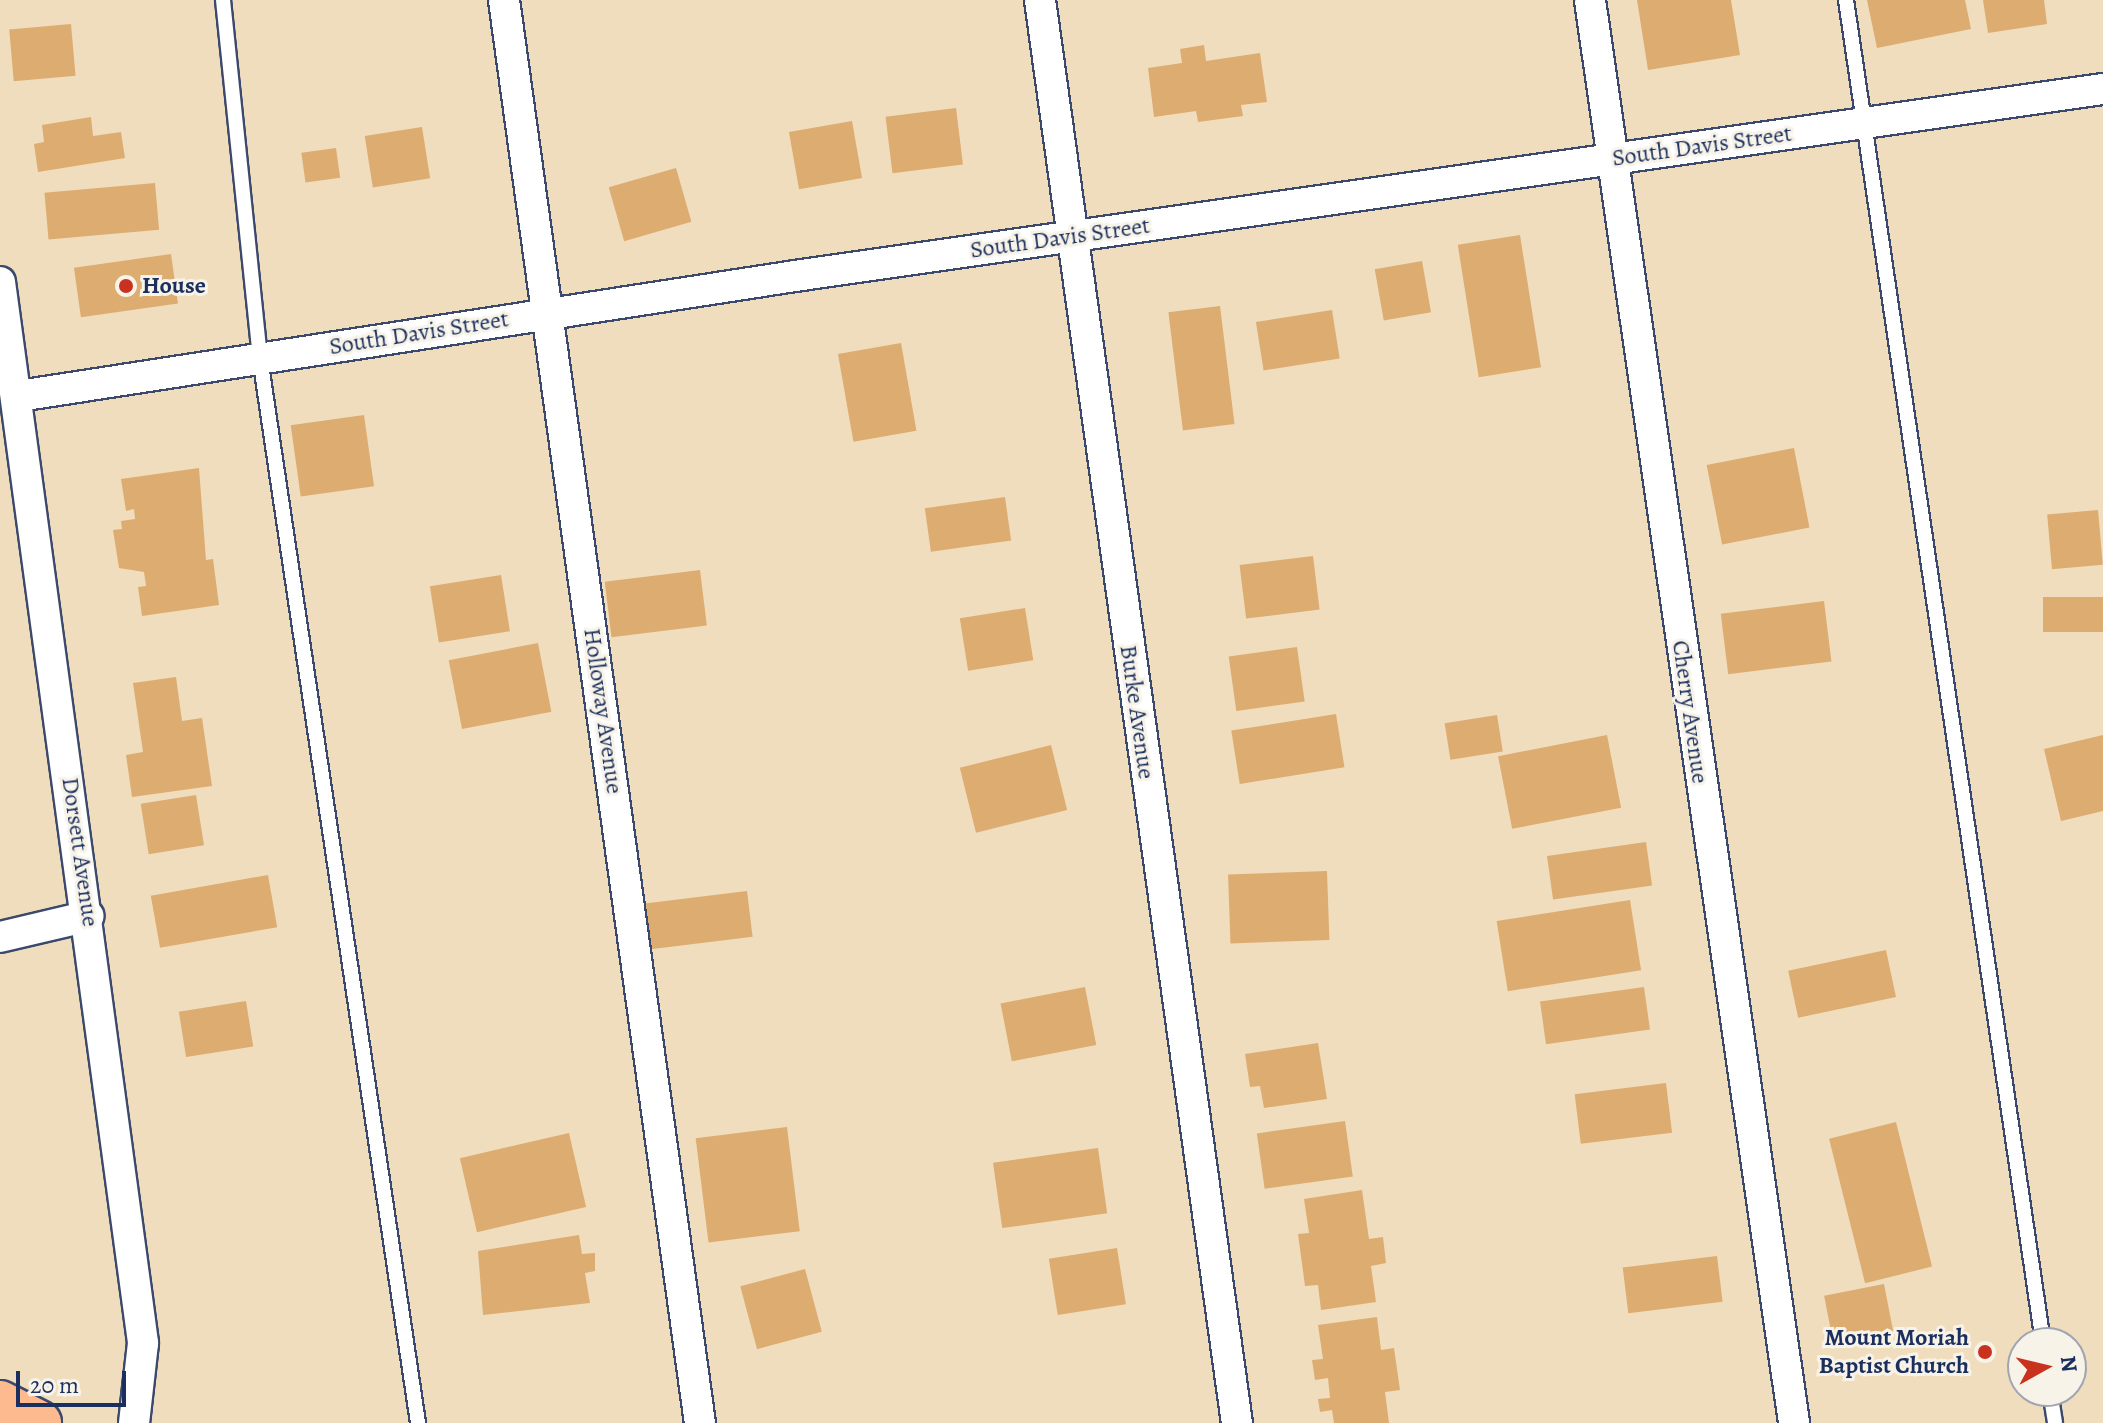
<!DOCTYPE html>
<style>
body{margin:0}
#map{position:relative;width:2103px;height:1423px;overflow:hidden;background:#f0ddbd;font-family:Alegreya,serif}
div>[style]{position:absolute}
.building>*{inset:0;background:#ddac71;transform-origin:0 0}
.roads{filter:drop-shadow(2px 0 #3b496c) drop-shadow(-2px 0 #3b496c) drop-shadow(0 2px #3b496c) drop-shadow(0 -2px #3b496c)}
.service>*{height:14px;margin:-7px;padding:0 7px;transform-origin:7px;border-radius:7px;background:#fff}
.minor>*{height:30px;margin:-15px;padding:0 15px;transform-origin:15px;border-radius:15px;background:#fff}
.primary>*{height:44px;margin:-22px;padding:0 22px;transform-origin:22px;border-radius:22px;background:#fcba8e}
.dots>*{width:22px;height:22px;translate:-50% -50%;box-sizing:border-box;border:4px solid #f7f3e8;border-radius:50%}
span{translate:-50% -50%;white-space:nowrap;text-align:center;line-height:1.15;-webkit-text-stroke:6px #f7f3e8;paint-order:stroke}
.street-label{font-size:24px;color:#1b2f5e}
.poi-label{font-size:24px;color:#1b2f5e;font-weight:700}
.left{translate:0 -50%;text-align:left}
.right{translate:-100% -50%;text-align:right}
.north{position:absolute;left:2007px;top:1327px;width:80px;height:80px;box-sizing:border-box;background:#f7f3e8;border:2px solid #9fa5b1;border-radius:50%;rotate:82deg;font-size:22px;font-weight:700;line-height:32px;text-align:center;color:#1b2f5e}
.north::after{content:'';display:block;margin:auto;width:28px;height:36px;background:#c8321e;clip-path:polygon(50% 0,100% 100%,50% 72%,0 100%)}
.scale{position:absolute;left:16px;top:1371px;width:110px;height:36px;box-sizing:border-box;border:4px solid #1b2f5e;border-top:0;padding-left:10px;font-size:24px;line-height:28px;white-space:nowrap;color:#1b2f5e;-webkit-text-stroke:6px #f7f3e8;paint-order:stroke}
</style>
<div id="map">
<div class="building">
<i style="clip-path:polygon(1637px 0,1731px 0,1740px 55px,1648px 70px)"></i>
<i style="clip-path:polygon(1867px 0,1965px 0,1971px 29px,1877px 48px)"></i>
<i style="clip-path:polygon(1983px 0,2044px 0,2047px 24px,1988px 33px)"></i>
<i style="left:71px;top:24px;width:52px;height:62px;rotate:85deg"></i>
<i style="clip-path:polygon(1204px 45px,1206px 61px,1260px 53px,1267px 102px,1241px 105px,1243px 116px,1198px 122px,1196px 111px,1154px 117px,1148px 68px,1182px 63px,1180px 49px)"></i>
<i style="left:956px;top:108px;width:57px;height:71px;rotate:83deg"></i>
<i style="clip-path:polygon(91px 117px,93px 136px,121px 132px,125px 158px,38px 172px,34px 144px,44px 142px,42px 125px)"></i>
<i style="left:852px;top:121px;width:58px;height:64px;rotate:80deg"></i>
<i style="left:422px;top:127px;width:52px;height:58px;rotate:81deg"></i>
<i style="left:336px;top:148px;width:30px;height:35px;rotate:82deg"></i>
<i style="left:676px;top:168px;width:56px;height:70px;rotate:74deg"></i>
<i style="left:155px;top:183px;width:47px;height:111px;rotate:85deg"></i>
<i style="left:1520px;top:235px;width:134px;height:63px;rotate:81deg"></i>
<i style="left:171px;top:254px;width:50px;height:98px;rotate:82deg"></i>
<i style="left:1422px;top:261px;width:52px;height:48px;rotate:80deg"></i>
<i style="left:1220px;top:306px;width:119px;height:52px;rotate:83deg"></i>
<i style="left:1332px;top:310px;width:49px;height:77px;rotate:81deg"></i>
<i style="left:901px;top:343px;width:89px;height:64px;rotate:80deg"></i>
<i style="left:364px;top:415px;width:72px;height:74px;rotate:82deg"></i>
<i style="left:1794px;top:448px;width:81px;height:89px;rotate:79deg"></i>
<i style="clip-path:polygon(199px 468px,206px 560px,213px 559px,219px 605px,142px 616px,138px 587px,146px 586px,144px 572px,119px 568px,113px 530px,122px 529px,121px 521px,135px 519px,134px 509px,126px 511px,121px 479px)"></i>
<i style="left:1005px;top:497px;width:44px;height:81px;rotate:82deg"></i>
<i style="left:2098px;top:510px;width:55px;height:51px;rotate:85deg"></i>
<i style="left:1313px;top:556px;width:54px;height:74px;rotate:83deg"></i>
<i style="left:700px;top:570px;width:56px;height:96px;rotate:83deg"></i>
<i style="left:501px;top:575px;width:57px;height:72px;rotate:81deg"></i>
<i style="left:2103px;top:597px;width:35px;height:60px;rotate:90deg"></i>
<i style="left:1824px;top:601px;width:61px;height:104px;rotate:83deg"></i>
<i style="left:1025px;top:608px;width:53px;height:66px;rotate:81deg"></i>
<i style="left:538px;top:643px;width:70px;height:91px;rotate:79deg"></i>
<i style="left:1297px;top:647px;width:55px;height:69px;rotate:82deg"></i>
<i style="clip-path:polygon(176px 677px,182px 721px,202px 718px,212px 786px,132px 797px,126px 755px,143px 752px,133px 683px)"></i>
<i style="left:1336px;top:714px;width:54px;height:106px;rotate:81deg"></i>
<i style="left:1497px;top:715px;width:37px;height:53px;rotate:81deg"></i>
<i style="left:1607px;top:735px;width:74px;height:111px;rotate:79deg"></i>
<i style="clip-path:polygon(2103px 735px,2103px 811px,2061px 821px,2044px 749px)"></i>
<i style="left:1051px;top:745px;width:67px;height:94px;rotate:76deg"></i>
<i style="left:196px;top:795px;width:51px;height:56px;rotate:81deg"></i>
<i style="left:1646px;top:842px;width:44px;height:100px;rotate:82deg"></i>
<i style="left:1327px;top:871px;width:69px;height:99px;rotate:88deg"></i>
<i style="left:268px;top:875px;width:53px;height:119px;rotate:80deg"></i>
<i style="left:747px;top:891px;width:46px;height:109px;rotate:83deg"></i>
<i style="left:1630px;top:900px;width:71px;height:135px;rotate:81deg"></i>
<i style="left:1886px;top:950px;width:48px;height:100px;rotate:78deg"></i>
<i style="left:1085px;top:987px;width:59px;height:86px;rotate:79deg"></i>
<i style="left:1644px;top:987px;width:43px;height:105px;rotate:82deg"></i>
<i style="left:246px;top:1001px;width:46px;height:68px;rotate:81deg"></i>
<i style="clip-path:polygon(1318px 1043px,1327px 1099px,1264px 1108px,1260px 1086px,1250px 1087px,1245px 1054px)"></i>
<i style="left:1666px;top:1083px;width:50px;height:92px;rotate:83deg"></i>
<i style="left:1345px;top:1121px;width:56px;height:89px;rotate:82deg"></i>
<i style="left:1896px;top:1122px;width:149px;height:69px;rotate:76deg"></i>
<i style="left:787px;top:1127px;width:105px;height:92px;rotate:83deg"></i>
<i style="left:569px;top:1133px;width:76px;height:112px;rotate:77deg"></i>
<i style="left:1098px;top:1148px;width:66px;height:106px;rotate:82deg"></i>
<i style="clip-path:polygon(1362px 1190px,1369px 1239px,1383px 1237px,1386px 1263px,1371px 1266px,1376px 1302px,1321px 1310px,1318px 1285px,1305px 1286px,1298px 1234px,1309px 1233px,1304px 1199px)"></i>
<i style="clip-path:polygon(579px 1235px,582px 1254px,595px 1253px,595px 1271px,585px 1273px,590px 1303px,483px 1315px,478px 1251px)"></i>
<i style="left:1117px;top:1248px;width:57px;height:69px;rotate:81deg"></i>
<i style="left:1717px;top:1256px;width:46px;height:95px;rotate:83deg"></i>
<i style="left:805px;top:1269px;width:65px;height:67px;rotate:75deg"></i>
<i style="left:1884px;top:1284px;width:49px;height:61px;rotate:79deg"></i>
<i style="clip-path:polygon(1377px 1317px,1381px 1350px,1394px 1348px,1400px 1390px,1385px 1392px,1389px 1423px,1334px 1423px,1332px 1410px,1320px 1412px,1318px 1399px,1330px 1398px,1328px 1378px,1315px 1380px,1312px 1360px,1323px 1359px,1318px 1325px)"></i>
</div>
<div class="roads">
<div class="service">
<i style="left:223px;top:0;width:360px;rotate:84.1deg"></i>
<i style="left:260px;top:358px;width:1077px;rotate:81.56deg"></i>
<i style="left:1846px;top:0;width:1357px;rotate:81.65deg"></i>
<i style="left:2050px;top:1391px;width:32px;rotate:81deg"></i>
</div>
<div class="minor">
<i style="left:504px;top:0;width:1436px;rotate:82.16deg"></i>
<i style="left:1040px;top:0;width:1437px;rotate:82.12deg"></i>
<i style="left:1590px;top:0;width:1438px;rotate:81.84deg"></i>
<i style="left:0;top:282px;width:1071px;rotate:82.32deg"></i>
<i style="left:143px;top:1343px;width:81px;rotate:96.4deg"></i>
<i style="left:19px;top:396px;width:785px;rotate:-8.79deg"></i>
<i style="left:795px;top:276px;width:1321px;rotate:-8.14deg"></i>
<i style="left:0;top:937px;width:91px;rotate:-13.3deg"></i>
</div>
<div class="primary">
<i style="left:0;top:1403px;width:44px;rotate:27.1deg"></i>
</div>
</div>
<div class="dots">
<i style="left:126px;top:286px;background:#c8321e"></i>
<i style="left:1985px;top:1352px;background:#c8321e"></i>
</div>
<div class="street-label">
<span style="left:1702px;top:146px;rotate:-8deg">South Davis Street</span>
<span style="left:1060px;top:238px;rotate:-8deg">South Davis Street</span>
<span style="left:419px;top:333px;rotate:-9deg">South Davis Street</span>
<span style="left:603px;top:711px;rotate:82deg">Holloway Avenue</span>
<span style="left:1137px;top:712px;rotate:82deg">Burke Avenue</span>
<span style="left:1690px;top:712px;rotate:82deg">Cherry Avenue</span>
<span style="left:80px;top:852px;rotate:82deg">Dorsett Avenue</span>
</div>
<div class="poi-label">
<span class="left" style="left:142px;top:286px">House</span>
<span class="right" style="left:1969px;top:1352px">Mount Moriah<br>Baptist Church</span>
</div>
<div class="north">N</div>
<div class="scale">20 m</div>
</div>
